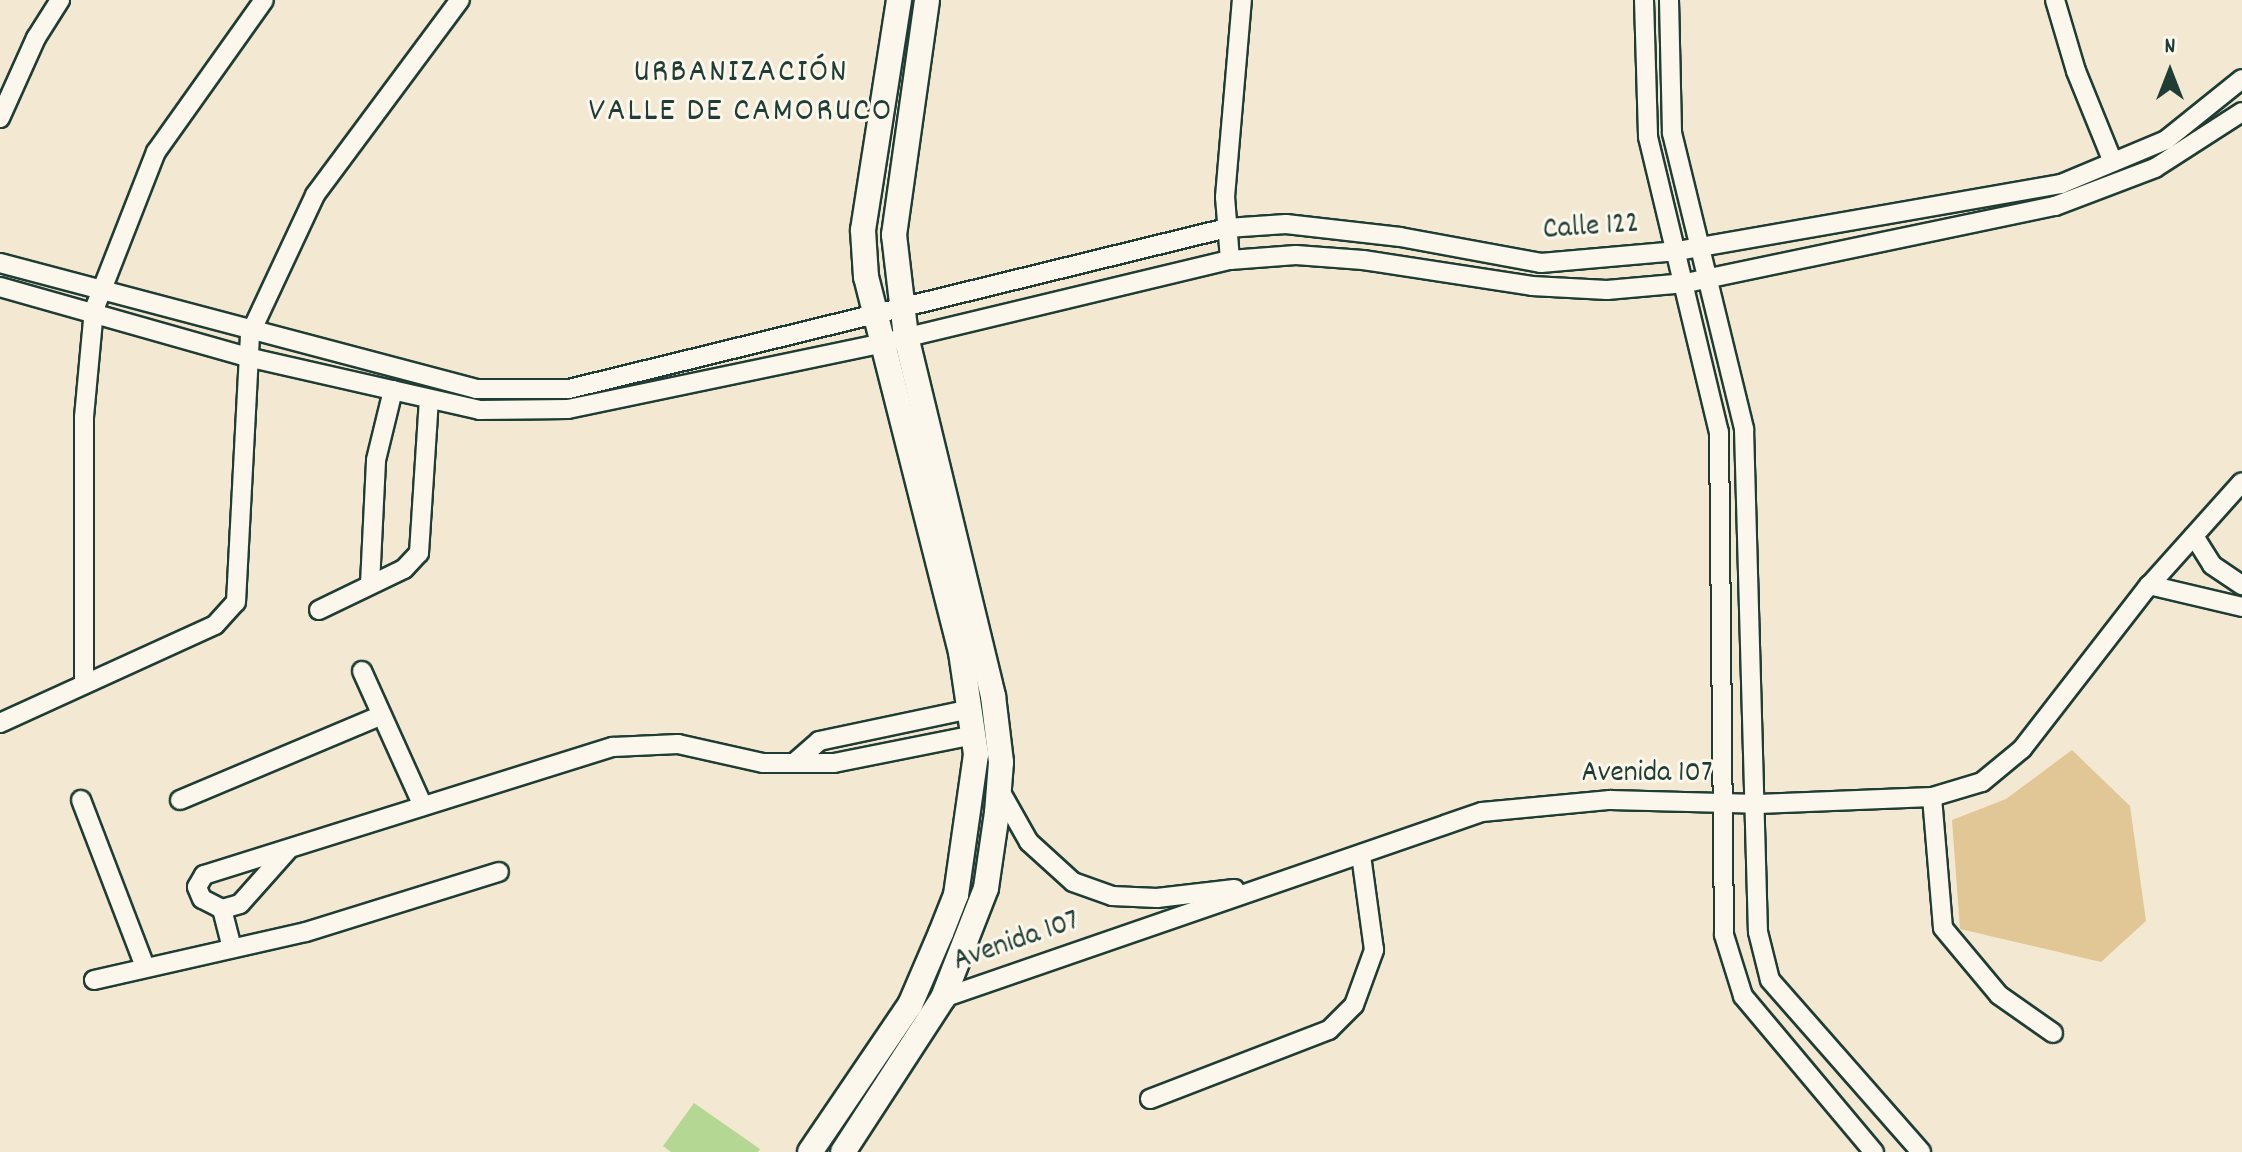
<!DOCTYPE html>
<meta charset="utf-8">
<style>
body{margin:0}
#map{position:relative;width:2242px;height:1152px;overflow:hidden;background:#f3e8d2;font-family:Dekko,sans-serif}
div>[style]{position:absolute}
.green>*{inset:0;background:#b4d893}
.building>*{inset:0;background:#e1c696}
.roads{filter:drop-shadow(2px 0 #1f3d34) drop-shadow(-2px 0 #1f3d34) drop-shadow(0 2px #1f3d34) drop-shadow(0 -2px #1f3d34)}
.street>*{height:18px;margin:-9px;padding:0 9px;transform-origin:9px;border-radius:9px;background:#fbf7ec}
.secondary>*{height:24px;margin:-12px;padding:0 12px;transform-origin:12px;border-radius:12px;background:#fbf7ec}
span{translate:-50% -50%;white-space:nowrap;text-align:center;line-height:1.15;-webkit-text-stroke:6px #fbf7ec;paint-order:stroke}
.street-label{font-size:30px;color:#1f3d34}
.quarter-label{font-size:34px;color:#1f3d34;letter-spacing:2px}
.north{position:absolute;left:2130px;top:32px;width:80px;height:80px;-webkit-text-stroke:6px #fbf7ec;paint-order:stroke;rotate:0deg;font-size:22px;font-weight:700;line-height:32px;text-align:center;color:#1f3d34}
.north::after{content:'';display:block;margin:auto;width:28px;height:36px;background:#1f3d34;clip-path:polygon(50% 0,100% 100%,50% 72%,0 100%)}
</style>
<div id="map">
<div class="green">
<i style="clip-path:polygon(694px 1103px,760px 1149px,758px 1152px,671px 1152px,663px 1146px)"></i>
</div>
<div class="building">
<i style="clip-path:polygon(2072px 750px,2130px 806px,2146px 921px,2101px 962px,1960px 929px,1952px 820px,2006px 799px)"></i>
</div>
<div class="roads">
<div class="street">
<i style="left:1644px;top:0;width:137px;rotate:88.3deg"></i>
<i style="left:1648px;top:137px;width:303px;rotate:76.5deg"></i>
<i style="left:1719px;top:432px;width:503px;rotate:89.43deg"></i>
<i style="left:1724px;top:935px;width:64px;rotate:72.7deg"></i>
<i style="left:1743px;top:996px;width:204px;rotate:50deg"></i>
<i style="left:1669px;top:0;width:133px;rotate:88.7deg"></i>
<i style="left:1672px;top:133px;width:305px;rotate:76.3deg"></i>
<i style="left:1744px;top:429px;width:503px;rotate:88.41deg"></i>
<i style="left:1758px;top:932px;width:49px;rotate:76deg"></i>
<i style="left:1770px;top:980px;width:229px;rotate:48.7deg"></i>
<i style="left:2055px;top:0;width:74px;rotate:73.5deg"></i>
<i style="left:2076px;top:71px;width:98px;rotate:67.9deg"></i>
<i style="left:0;top:118px;width:88px;rotate:-65.8deg"></i>
<i style="left:36px;top:38px;width:45px;rotate:-57.7deg"></i>
<i style="left:1230px;top:260px;width:63px;rotate:-94.5deg"></i>
<i style="left:1225px;top:197px;width:198px;rotate:-85.1deg"></i>
<i style="left:0;top:263px;width:492px;rotate:14.8deg"></i>
<i style="left:476px;top:389px;width:93px"></i>
<i style="left:569px;top:389px;width:677px;rotate:-13.75deg"></i>
<i style="left:1227px;top:228px;width:59px;rotate:-3.9deg"></i>
<i style="left:1286px;top:224px;width:115px;rotate:6.5deg"></i>
<i style="left:1400px;top:237px;width:143px;rotate:10.4deg"></i>
<i style="left:1541px;top:263px;width:137px;rotate:-5deg"></i>
<i style="left:1677px;top:251px;width:390px;rotate:-9.9deg"></i>
<i style="left:2061px;top:184px;width:114px;rotate:-22.7deg"></i>
<i style="left:2166px;top:140px;width:97px;rotate:-38.8deg"></i>
<i style="left:0;top:287px;width:257px;rotate:15.8deg"></i>
<i style="left:247px;top:357px;width:239px;rotate:12.8deg"></i>
<i style="left:480px;top:410px;width:88px;rotate:-0.7deg"></i>
<i style="left:568px;top:409px;width:322px;rotate:-11.8deg"></i>
<i style="left:883px;top:343px;width:357px;rotate:-13.5deg"></i>
<i style="left:1230px;top:260px;width:66px;rotate:-4.3deg"></i>
<i style="left:1296px;top:255px;width:67px;rotate:4.3deg"></i>
<i style="left:1363px;top:260px;width:171px;rotate:8.7deg"></i>
<i style="left:1532px;top:286px;width:75px;rotate:3.1deg"></i>
<i style="left:1607px;top:290px;width:79px;rotate:-5.1deg"></i>
<i style="left:1686px;top:283px;width:377px;rotate:-11.8deg"></i>
<i style="left:2055px;top:206px;width:107px;rotate:-20.8deg"></i>
<i style="left:2155px;top:168px;width:103px;rotate:-32.8deg"></i>
<i style="left:2194px;top:536px;width:34px;rotate:58deg"></i>
<i style="left:2212px;top:565px;width:36px;rotate:34deg"></i>
<i style="left:370px;top:584px;width:124px;rotate:-87.2deg"></i>
<i style="left:376px;top:460px;width:72px;rotate:-76.3deg"></i>
<i style="left:2149px;top:585px;width:96px;rotate:13.3deg"></i>
<i style="left:319px;top:610px;width:94px;rotate:-25.8deg"></i>
<i style="left:404px;top:569px;width:22px;rotate:-47deg"></i>
<i style="left:419px;top:553px;width:154px;rotate:-86.3deg"></i>
<i style="left:362px;top:671px;width:148px;rotate:65.7deg"></i>
<i style="left:84px;top:682px;width:265px;rotate:-90deg"></i>
<i style="left:84px;top:417px;width:107px;rotate:-84.7deg"></i>
<i style="left:94px;top:310px;width:170px;rotate:-68.6deg"></i>
<i style="left:156px;top:152px;width:186px;rotate:-54.6deg"></i>
<i style="left:0;top:723px;width:236px;rotate:-24.5deg"></i>
<i style="left:215px;top:625px;width:31px;rotate:-48deg"></i>
<i style="left:236px;top:602px;width:268px;rotate:-87deg"></i>
<i style="left:250px;top:334px;width:153px;rotate:-64.9deg"></i>
<i style="left:315px;top:195px;width:243px;rotate:-53.4deg"></i>
<i style="left:794px;top:763px;width:33px;rotate:-41deg"></i>
<i style="left:819px;top:741px;width:155px;rotate:-11.9deg"></i>
<i style="left:999px;top:789px;width:61px;rotate:60.5deg"></i>
<i style="left:1029px;top:842px;width:59px;rotate:42.3deg"></i>
<i style="left:1073px;top:882px;width:41px;rotate:19.7deg"></i>
<i style="left:1112px;top:896px;width:45px;rotate:2.5deg"></i>
<i style="left:1157px;top:898px;width:78px;rotate:-6.7deg"></i>
<i style="left:1932px;top:797px;width:131px;rotate:85.2deg"></i>
<i style="left:1943px;top:928px;width:87px;rotate:50.1deg"></i>
<i style="left:1999px;top:995px;width:66px;rotate:35.1deg"></i>
<i style="left:81px;top:800px;width:179px;rotate:69deg"></i>
<i style="left:180px;top:800px;width:217px;rotate:-22.8deg"></i>
<i style="left:288px;top:850px;width:72px;rotate:131.6deg"></i>
<i style="left:240px;top:904px;width:19px;rotate:164deg"></i>
<i style="left:222px;top:909px;width:22px;rotate:-153deg"></i>
<i style="left:202px;top:899px;width:13px;rotate:-113deg"></i>
<i style="left:197px;top:887px;width:14px;rotate:-60deg"></i>
<i style="left:204px;top:875px;width:429px;rotate:-17.4deg"></i>
<i style="left:613px;top:747px;width:65px;rotate:-2.6deg"></i>
<i style="left:678px;top:744px;width:87px;rotate:12.6deg"></i>
<i style="left:763px;top:763px;width:71px"></i>
<i style="left:834px;top:763px;width:143px;rotate:-11.3deg"></i>
<i style="left:222px;top:909px;width:40px;rotate:75.6deg"></i>
<i style="left:94px;top:980px;width:217px;rotate:-12.8deg"></i>
<i style="left:306px;top:932px;width:202px;rotate:-17.3deg"></i>
<i style="left:943px;top:998px;width:570px;rotate:-19.04deg"></i>
<i style="left:1482px;top:812px;width:129px;rotate:-5.4deg"></i>
<i style="left:1610px;top:800px;width:148px;rotate:1.5deg"></i>
<i style="left:1758px;top:804px;width:174px;rotate:-2.3deg"></i>
<i style="left:1932px;top:797px;width:52px;rotate:-16.7deg"></i>
<i style="left:1982px;top:782px;width:52px;rotate:-39.5deg"></i>
<i style="left:2022px;top:749px;width:204px;rotate:-52.2deg"></i>
<i style="left:2147px;top:588px;width:142px;rotate:-48.1deg"></i>
<i style="left:1150px;top:1099px;width:192px;rotate:-21.1deg"></i>
<i style="left:1329px;top:1030px;width:35px;rotate:-45deg"></i>
<i style="left:1354px;top:1005px;width:59px;rotate:-70deg"></i>
<i style="left:1374px;top:950px;width:96px;rotate:-97.8deg"></i>
</div>
<div class="secondary">
<i style="left:810px;top:1152px;width:178px;rotate:-55.8deg"></i>
<i style="left:910px;top:1005px;width:78px;rotate:-66.7deg"></i>
<i style="left:941px;top:933px;width:41px;rotate:-68.5deg"></i>
<i style="left:956px;top:895px;width:142px;rotate:-81.9deg"></i>
<i style="left:976px;top:754px;width:103px;rotate:-98.4deg"></i>
<i style="left:961px;top:652px;width:387px;rotate:-104.2deg"></i>
<i style="left:866px;top:277px;width:47px;rotate:-93.7deg"></i>
<i style="left:863px;top:230px;width:233px;rotate:-81.1deg"></i>
<i style="left:843px;top:1152px;width:184px;rotate:-57deg"></i>
<i style="left:943px;top:998px;width:118px;rotate:-68.6deg"></i>
<i style="left:986px;top:888px;width:76px;rotate:-81.7deg"></i>
<i style="left:997px;top:813px;width:51px;rotate:-85.5deg"></i>
<i style="left:1001px;top:762px;width:66px;rotate:-96.9deg"></i>
<i style="left:993px;top:696px;width:369px;rotate:-103.6deg"></i>
<i style="left:906px;top:337px;width:103px;rotate:-96.7deg"></i>
<i style="left:894px;top:235px;width:237px;rotate:-82deg"></i>
</div>
</div>
<div class="street-label">
<span style="left:1591px;top:229px;rotate:-4deg">Calle 122</span>
<span style="left:1647px;top:775px">Avenida 107</span>
<span style="left:1017px;top:943px;rotate:-19deg">Avenida 107</span>
</div>
<div class="quarter-label">
<span style="left:741px;top:93px">URBANIZACIÓN<br>VALLE DE CAMORUCO</span>
</div>
<div class="north">N</div>
</div>
